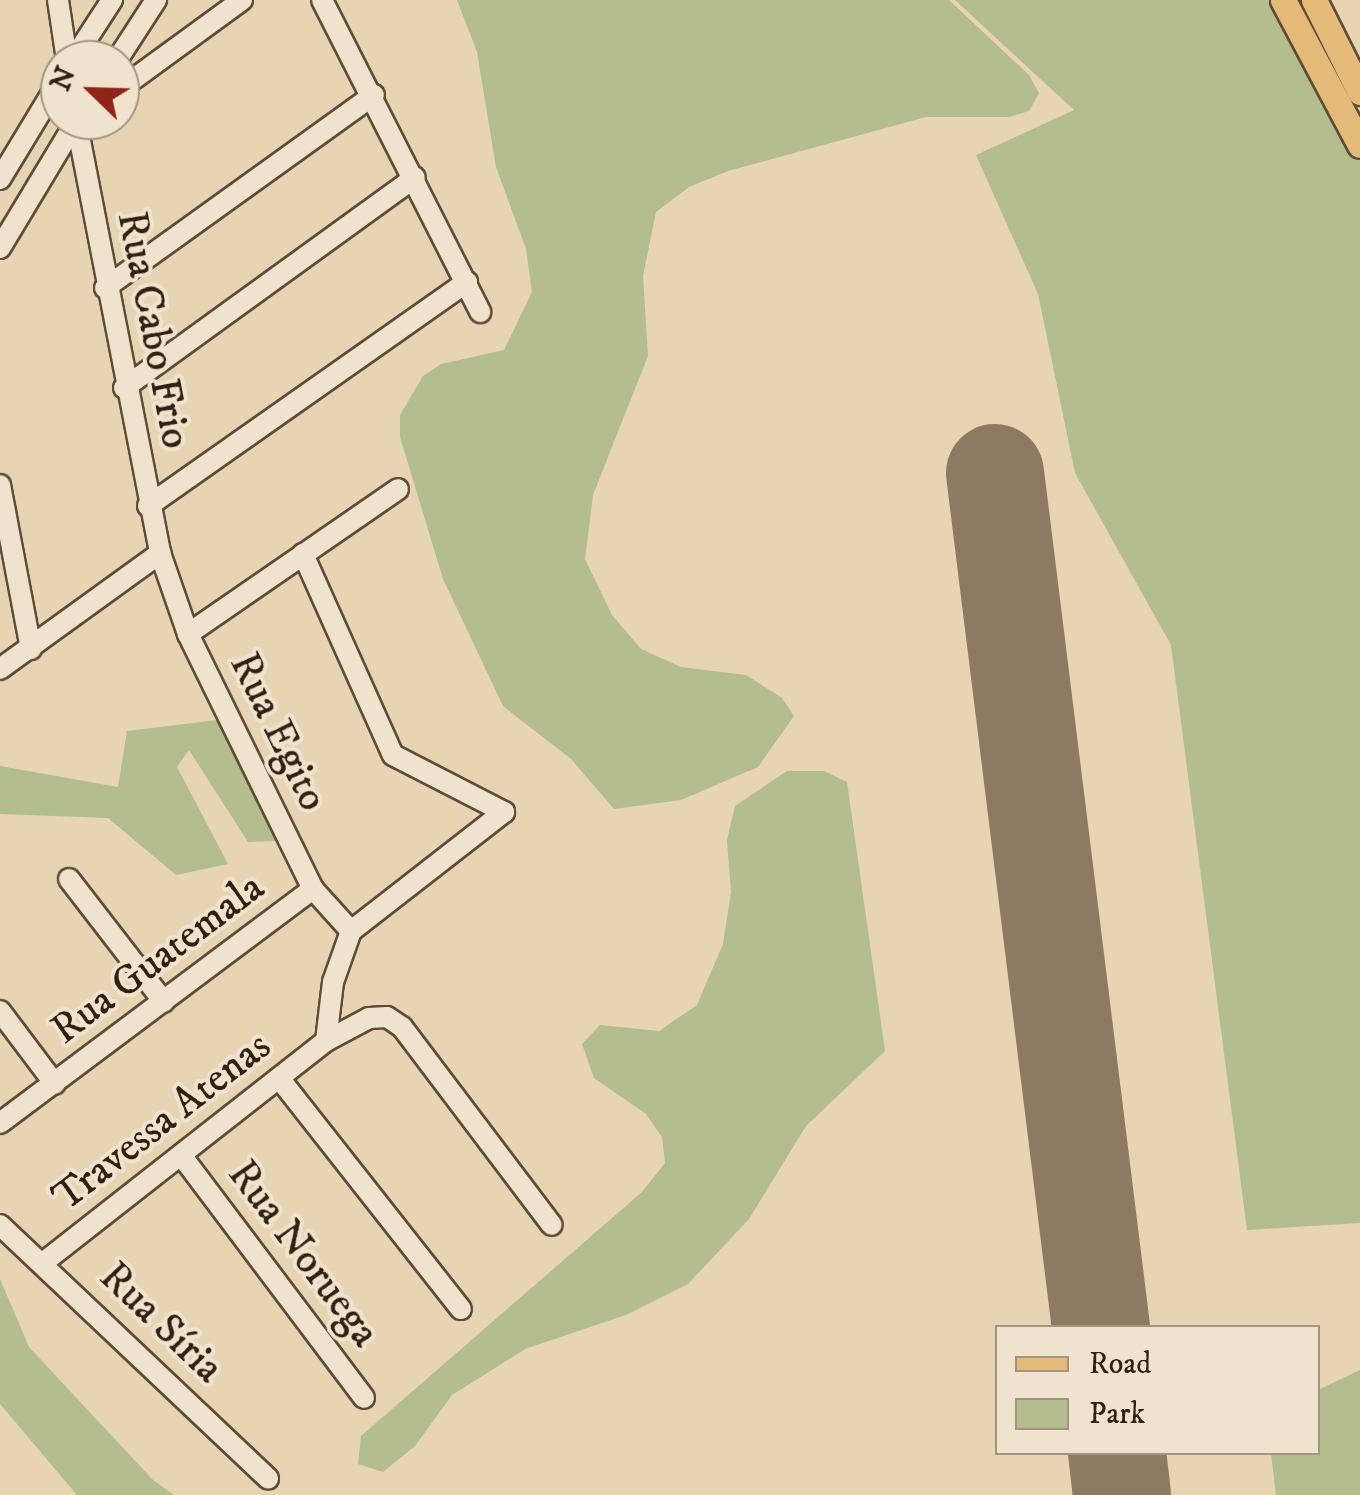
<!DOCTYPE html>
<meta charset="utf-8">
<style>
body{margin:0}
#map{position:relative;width:1360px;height:1495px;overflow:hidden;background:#e7d4b2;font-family:"IM FELL DW Pica",serif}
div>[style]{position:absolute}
.green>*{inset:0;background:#b3bd8e}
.runway>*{height:98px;margin:-49px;padding:0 49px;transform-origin:49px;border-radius:49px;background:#8c7a62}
.roads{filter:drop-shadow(2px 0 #5e4c39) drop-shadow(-2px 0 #5e4c39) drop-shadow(0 2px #5e4c39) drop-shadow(0 -2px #5e4c39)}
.minor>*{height:20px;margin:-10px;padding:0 10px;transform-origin:10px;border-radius:10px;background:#efe3cd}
.major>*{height:25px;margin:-12.5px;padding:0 12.5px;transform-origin:12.5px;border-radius:12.5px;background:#e4ba79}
span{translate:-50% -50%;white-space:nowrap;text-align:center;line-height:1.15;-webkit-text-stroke:8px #efe3cd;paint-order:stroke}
.street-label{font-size:42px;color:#311f11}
.legend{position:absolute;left:995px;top:1325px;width:325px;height:130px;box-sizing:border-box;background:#efe3cd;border:2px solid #a39582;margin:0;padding:12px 18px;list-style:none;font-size:30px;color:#311f11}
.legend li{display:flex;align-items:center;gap:20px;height:50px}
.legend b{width:50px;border:2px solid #a39582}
.north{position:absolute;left:40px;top:40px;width:100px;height:100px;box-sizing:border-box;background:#efe3cd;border:2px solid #a39582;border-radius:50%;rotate:293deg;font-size:28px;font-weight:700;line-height:40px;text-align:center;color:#311f11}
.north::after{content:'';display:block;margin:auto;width:35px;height:45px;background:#8f2418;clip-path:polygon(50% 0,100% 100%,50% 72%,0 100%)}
</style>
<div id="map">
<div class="green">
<i style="clip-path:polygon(457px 0,949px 0,1029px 75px,1039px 93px,1029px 111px,1009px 117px,926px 117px,728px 171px,689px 187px,656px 212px,643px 276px,648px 356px,593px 495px,585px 559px,612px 615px,641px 649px,681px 667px,746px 675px,782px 698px,794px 716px,758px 767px,681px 800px,614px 809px,571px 759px,503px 706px,443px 579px,400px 437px,400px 415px,423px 376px,441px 364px,504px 350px,532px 292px,526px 249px,496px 167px,477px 52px)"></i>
<i style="clip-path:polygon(955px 0,1279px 0,1360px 156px,1360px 1223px,1247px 1230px,1171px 645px,1075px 473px,1038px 294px,976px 155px,1074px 110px)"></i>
<i style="clip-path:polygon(226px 719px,283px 841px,248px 842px,189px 750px,177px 767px,228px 864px,176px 875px,108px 818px,0 814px,0 766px,118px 787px,127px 731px)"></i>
<i style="clip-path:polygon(787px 771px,824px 771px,847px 782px,885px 1051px,806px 1126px,749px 1219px,688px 1284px,626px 1315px,525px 1349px,452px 1395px,415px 1446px,383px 1472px,358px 1464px,361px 1436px,642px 1192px,665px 1163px,662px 1137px,646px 1114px,594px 1078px,582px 1044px,600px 1025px,659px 1031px,697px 1005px,723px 944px,731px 892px,727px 840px,735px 806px)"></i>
<i style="clip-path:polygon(0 1279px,29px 1347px,153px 1480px,174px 1495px,77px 1495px,0 1404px)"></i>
<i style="clip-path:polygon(1360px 1370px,1360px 1495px,1276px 1495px,1271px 1453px,1318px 1452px,1318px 1390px)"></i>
</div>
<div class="runway">
<i style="left:995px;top:473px;width:862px;rotate:82.93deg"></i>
<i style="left:1117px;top:1452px;width:43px;rotate:83.4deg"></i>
</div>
<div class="roads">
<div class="minor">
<i style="left:58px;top:0;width:61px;rotate:81.5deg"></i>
<i style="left:322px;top:0;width:350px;rotate:63.1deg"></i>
<i style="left:73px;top:60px;width:72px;rotate:-57deg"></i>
<i style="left:117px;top:60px;width:72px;rotate:-57deg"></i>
<i style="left:120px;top:89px;width:151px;rotate:-36.1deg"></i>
<i style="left:76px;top:120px;width:441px;rotate:79deg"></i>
<i style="left:160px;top:553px;width:86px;rotate:70.9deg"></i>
<i style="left:188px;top:634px;width:284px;rotate:63.9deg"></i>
<i style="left:313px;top:889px;width:57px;rotate:47.9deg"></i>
<i style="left:0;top:179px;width:116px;rotate:-58.8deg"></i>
<i style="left:0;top:248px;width:149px;rotate:-59deg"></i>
<i style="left:105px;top:288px;width:331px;rotate:-35.7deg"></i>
<i style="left:124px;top:388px;width:359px;rotate:-35.9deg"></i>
<i style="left:0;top:485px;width:167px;rotate:79.3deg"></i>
<i style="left:148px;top:506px;width:390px;rotate:-35.1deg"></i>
<i style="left:303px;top:554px;width:220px;rotate:65.9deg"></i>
<i style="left:393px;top:755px;width:125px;rotate:27.2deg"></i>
<i style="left:504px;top:812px;width:194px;rotate:142.1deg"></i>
<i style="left:351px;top:931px;width:54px;rotate:109.4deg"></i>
<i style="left:333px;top:982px;width:59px;rotate:96.8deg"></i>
<i style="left:188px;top:634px;width:255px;rotate:-34.6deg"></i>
<i style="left:0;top:669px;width:198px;rotate:-35.9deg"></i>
<i style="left:69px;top:879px;width:155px;rotate:52.3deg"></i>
<i style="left:0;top:1011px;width:91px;rotate:53deg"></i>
<i style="left:279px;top:1078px;width:294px;rotate:51.8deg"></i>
<i style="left:0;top:1123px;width:391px;rotate:-36.8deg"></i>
<i style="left:181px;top:1155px;width:304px;rotate:53deg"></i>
<i style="left:0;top:1225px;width:369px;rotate:43.4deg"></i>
<i style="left:44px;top:1262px;width:358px;rotate:-38.1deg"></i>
<i style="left:326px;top:1041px;width:49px;rotate:-28.1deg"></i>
<i style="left:369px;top:1018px;width:18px;rotate:-3deg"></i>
<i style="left:387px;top:1017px;width:18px;rotate:34deg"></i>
<i style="left:402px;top:1027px;width:248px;rotate:52.9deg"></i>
</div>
<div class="major">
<i style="left:1283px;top:0;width:164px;rotate:62deg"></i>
<i style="left:1314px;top:0;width:103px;rotate:63.4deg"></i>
</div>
</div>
<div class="street-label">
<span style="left:153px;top:330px;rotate:79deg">Rua Cabo Frio</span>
<span style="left:278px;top:732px;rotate:64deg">Rua Egito</span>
<span style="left:158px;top:959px;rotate:-37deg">Rua Guatemala</span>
<span style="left:162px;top:1122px;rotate:-38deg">Travessa Atenas</span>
<span style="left:303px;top:1254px;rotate:53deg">Rua Noruega</span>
<span style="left:161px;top:1323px;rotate:44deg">Rua Síria</span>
</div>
<ul class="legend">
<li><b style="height:12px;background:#e4ba79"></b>Road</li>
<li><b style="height:28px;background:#b3bd8e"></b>Park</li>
</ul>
<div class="north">N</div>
</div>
